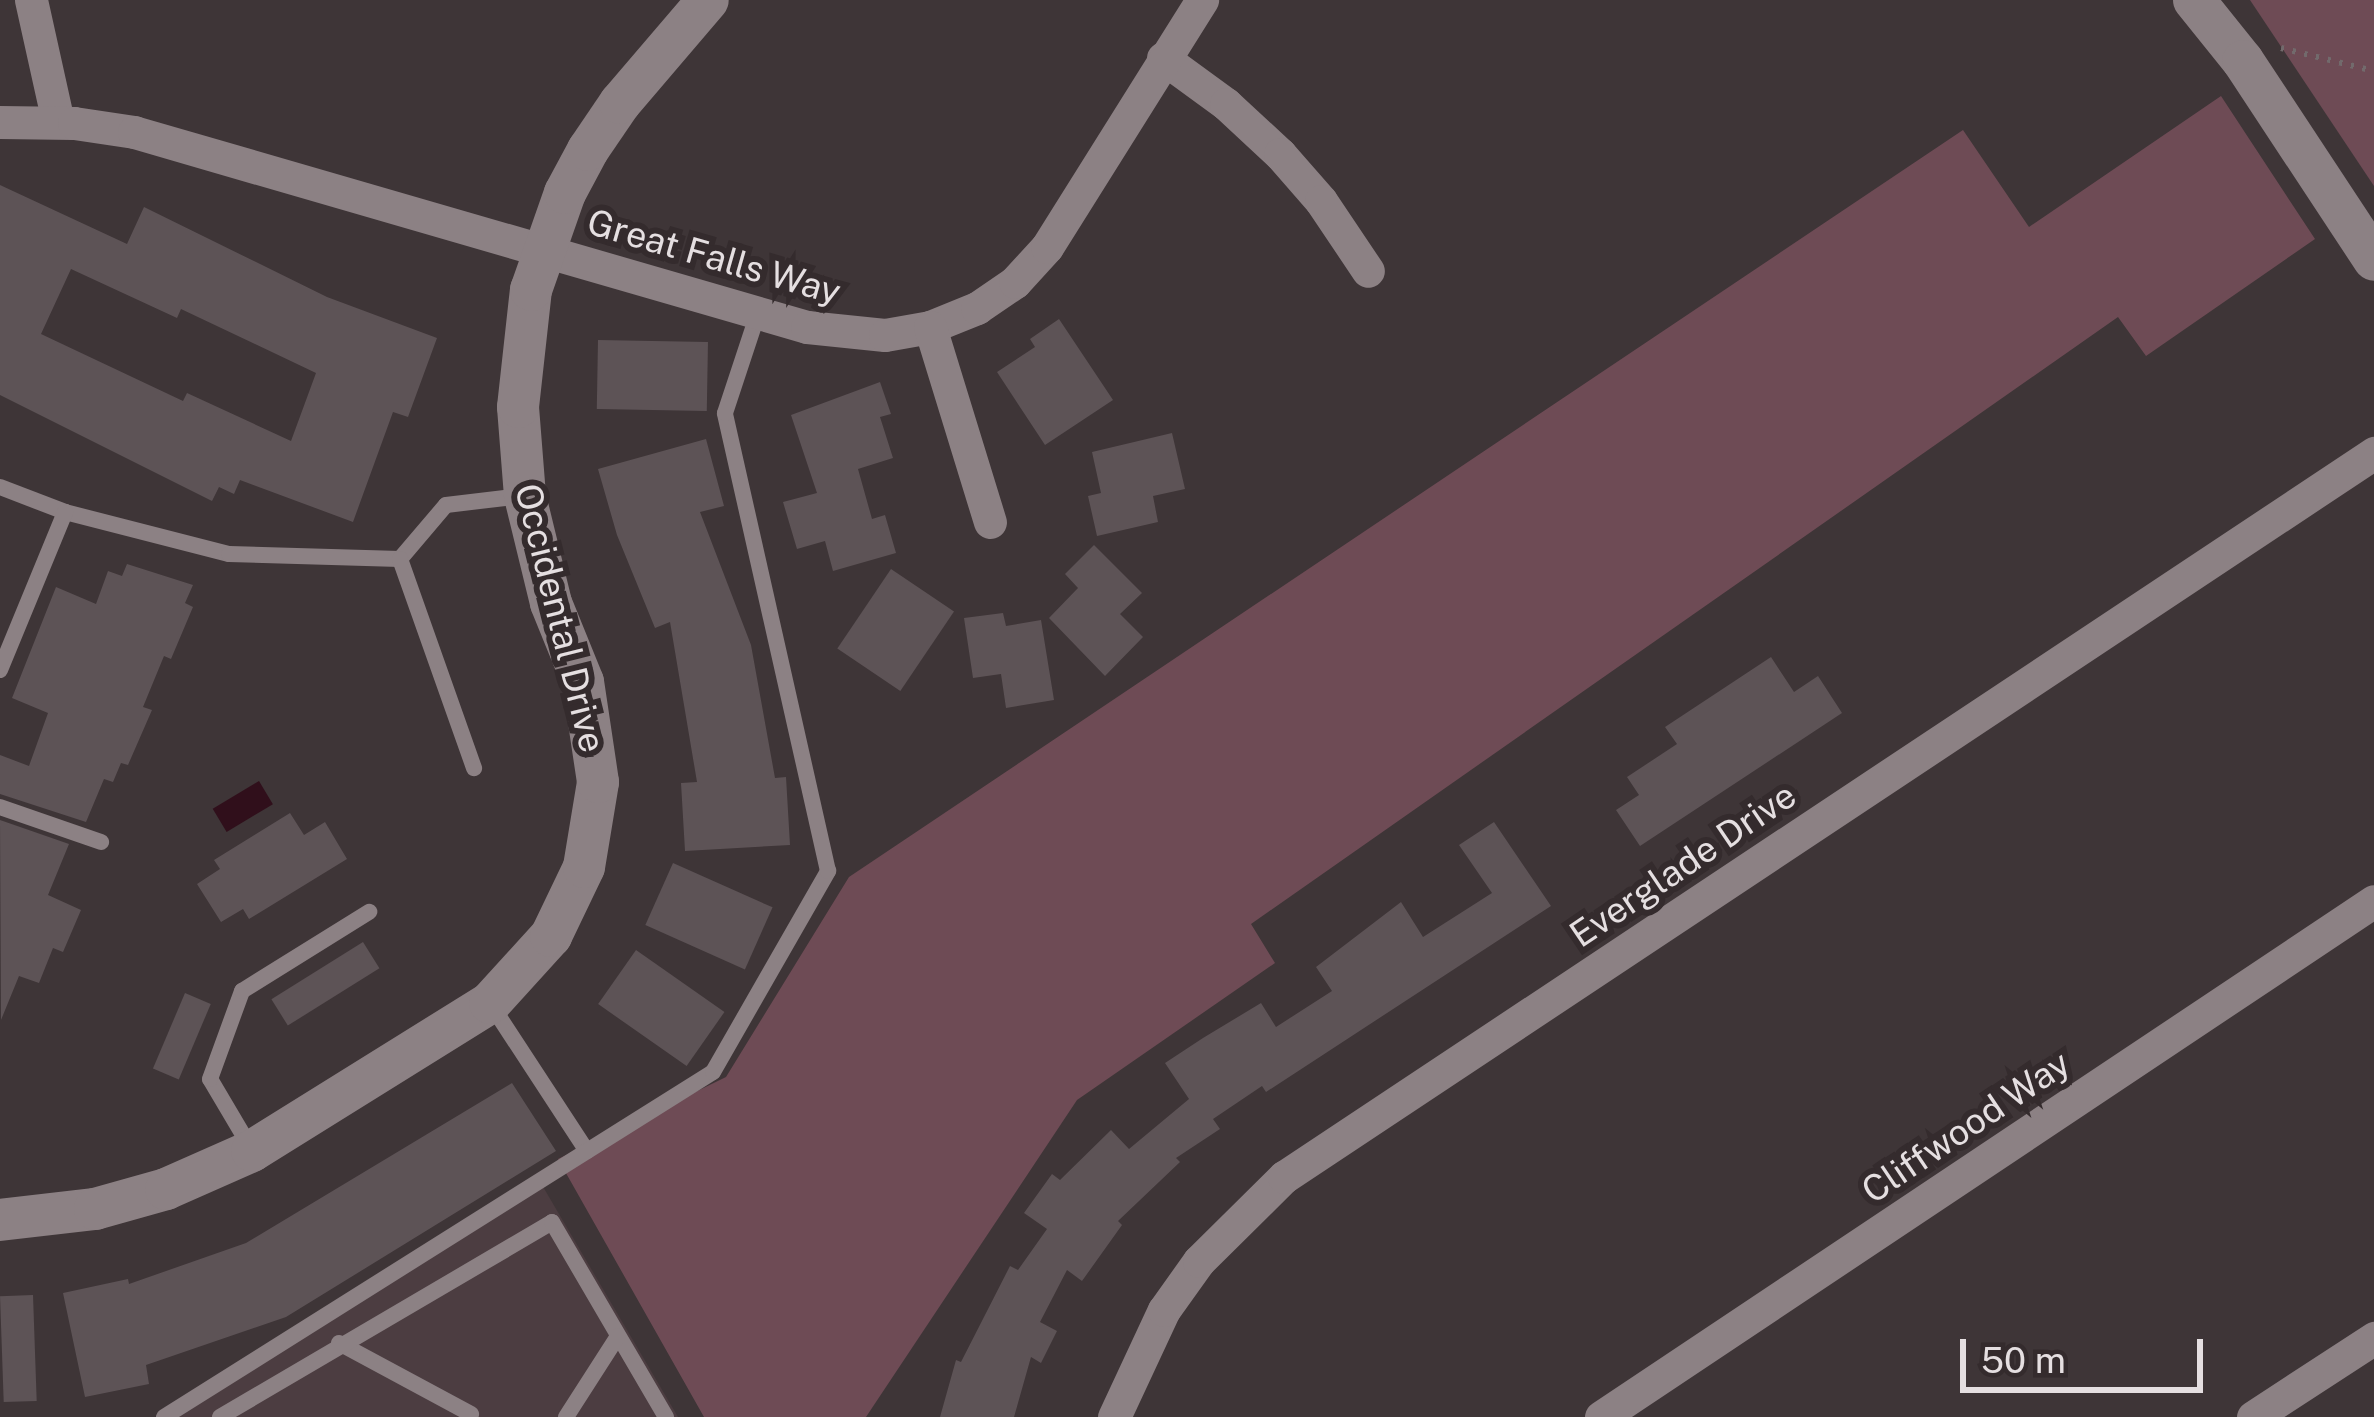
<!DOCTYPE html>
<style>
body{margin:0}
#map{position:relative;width:2374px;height:1417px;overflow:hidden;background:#3e3537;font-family:"Public Sans",sans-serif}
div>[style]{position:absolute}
.built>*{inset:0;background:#4c3d41}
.green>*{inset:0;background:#6e4b55}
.water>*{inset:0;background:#300f1b;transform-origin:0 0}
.building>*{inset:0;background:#5d5356;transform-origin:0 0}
.path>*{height:6px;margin-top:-3px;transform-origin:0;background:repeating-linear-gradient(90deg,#726a6c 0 3px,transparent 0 12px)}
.service>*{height:16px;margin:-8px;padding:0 8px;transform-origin:8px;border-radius:8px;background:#8c8184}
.minor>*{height:33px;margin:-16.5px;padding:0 16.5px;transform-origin:16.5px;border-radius:16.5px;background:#8c8184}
.tertiary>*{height:42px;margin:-21px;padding:0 21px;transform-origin:21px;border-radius:21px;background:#8c8184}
span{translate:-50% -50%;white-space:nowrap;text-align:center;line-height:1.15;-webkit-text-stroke:12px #342b2d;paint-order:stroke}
.street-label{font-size:36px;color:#e5dfe1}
.scale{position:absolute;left:1960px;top:1339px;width:243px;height:54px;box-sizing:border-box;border:6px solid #e5dfe1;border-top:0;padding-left:15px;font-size:36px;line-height:42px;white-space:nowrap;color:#e5dfe1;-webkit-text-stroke:9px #342b2d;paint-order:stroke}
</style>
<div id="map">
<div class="built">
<i style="clip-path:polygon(542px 1185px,678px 1417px,175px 1417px)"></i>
</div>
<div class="green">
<i style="clip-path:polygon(2250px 0,2374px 0,2374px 186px)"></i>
<i style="clip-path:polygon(2221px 96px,2315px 239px,2146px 356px,2118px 317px,1251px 924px,1275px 963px,1077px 1100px,866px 1417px,704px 1417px,558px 1159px,726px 1077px,849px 877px,1963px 130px,2029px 227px)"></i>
</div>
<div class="water">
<i style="left:259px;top:781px;width:27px;height:54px;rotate:59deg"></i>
</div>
<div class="building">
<i style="clip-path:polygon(evenodd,0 185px,127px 244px,144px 207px,327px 297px,437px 338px,408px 417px,393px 412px,353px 522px,240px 480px,234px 494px,219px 487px,212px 501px,0 395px,0 185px,71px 269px,177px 318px,181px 309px,316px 373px,291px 441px,187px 393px,183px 401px,41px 334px,71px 269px)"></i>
<i style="clip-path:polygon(1059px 319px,1113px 400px,1045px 445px,997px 372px,1035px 347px,1030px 339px)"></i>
<i style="left:598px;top:340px;width:110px;height:69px;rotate:1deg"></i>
<i style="clip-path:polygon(880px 382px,891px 414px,880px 417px,893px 458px,858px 469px,872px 519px,885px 515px,896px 553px,833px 571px,825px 541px,797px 549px,783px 502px,817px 493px,791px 415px)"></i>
<i style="clip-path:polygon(1172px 433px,1185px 489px,1153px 496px,1158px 522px,1097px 536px,1088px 496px,1101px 493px,1092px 452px)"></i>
<i style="clip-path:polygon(706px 439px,724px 506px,700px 512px,751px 645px,775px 778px,786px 777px,790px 845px,685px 851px,681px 783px,697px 782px,670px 622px,655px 628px,617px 535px,598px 469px)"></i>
<i style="clip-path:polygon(1094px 545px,1142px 593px,1120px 614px,1143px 637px,1105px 676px,1049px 618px,1078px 588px,1065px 574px)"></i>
<i style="clip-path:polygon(127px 564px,193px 585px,185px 603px,193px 607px,171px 659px,164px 656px,143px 707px,152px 710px,128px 765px,121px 763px,113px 782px,104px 779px,86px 822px,0 794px,0 755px,29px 766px,48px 713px,12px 698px,56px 587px,96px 604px,108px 571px,122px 576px)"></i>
<i style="left:891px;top:569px;width:76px;height:96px;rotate:34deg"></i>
<i style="clip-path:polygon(1003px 613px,1006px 626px,1041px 620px,1054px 700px,1006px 708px,1001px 674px,973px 678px,964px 618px)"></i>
<i style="clip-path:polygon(1771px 657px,1794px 692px,1818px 676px,1842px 713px,1640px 846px,1616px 810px,1639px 795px,1627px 777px,1677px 744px,1665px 727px)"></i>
<i style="clip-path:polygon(290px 813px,304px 835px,325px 822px,347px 859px,249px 919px,243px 909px,221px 922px,197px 884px,220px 869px,214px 860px)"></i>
<i style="clip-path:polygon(0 820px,69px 844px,48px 895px,81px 910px,63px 952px,53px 948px,39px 983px,19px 976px,1px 1020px)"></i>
<i style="clip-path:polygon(1494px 822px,1551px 906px,1266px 1092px,1262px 1086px,1213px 1119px,1220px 1129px,1176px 1158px,1180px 1162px,1118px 1221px,1122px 1225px,1082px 1281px,1067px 1270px,1040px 1322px,1057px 1331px,1041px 1363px,1031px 1357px,1014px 1417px,940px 1417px,956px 1360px,961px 1362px,1010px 1266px,1018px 1270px,1047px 1229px,1024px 1213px,1052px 1174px,1060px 1180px,1111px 1130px,1129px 1149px,1189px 1099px,1165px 1063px,1203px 1038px,1261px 1003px,1276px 1027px,1332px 991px,1316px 967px,1401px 902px,1423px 937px,1492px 893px,1459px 845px)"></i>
<i style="left:673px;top:863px;width:109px;height:68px;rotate:24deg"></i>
<i style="left:363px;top:942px;width:31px;height:108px;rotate:58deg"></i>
<i style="left:636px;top:950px;width:108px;height:66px;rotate:35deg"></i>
<i style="left:185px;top:993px;width:28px;height:82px;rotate:23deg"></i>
<i style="clip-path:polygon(512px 1083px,556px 1151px,286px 1317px,146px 1365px,149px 1384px,85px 1397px,63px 1293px,128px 1279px,129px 1284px,246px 1243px)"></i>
<i style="left:33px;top:1295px;width:106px;height:33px;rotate:88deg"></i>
</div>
<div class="path">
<i style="left:2281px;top:48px;width:96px;rotate:13.9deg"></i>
</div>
<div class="service">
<i style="left:0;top:487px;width:70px;rotate:21deg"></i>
<i style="left:65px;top:512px;width:169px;rotate:14.4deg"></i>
<i style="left:229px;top:554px;width:171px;rotate:1.7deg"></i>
<i style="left:400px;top:559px;width:71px;rotate:-49.6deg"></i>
<i style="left:446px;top:505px;width:76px;rotate:-6.8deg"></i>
<i style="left:400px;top:559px;width:222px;rotate:70.5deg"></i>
<i style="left:0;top:670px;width:171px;rotate:-67.6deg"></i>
<i style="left:0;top:807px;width:107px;rotate:19.1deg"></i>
<i style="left:490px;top:1003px;width:177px;rotate:56.8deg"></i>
<i style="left:252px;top:1150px;width:82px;rotate:-120.6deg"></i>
<i style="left:210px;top:1079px;width:94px;rotate:-70deg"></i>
<i style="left:242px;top:991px;width:150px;rotate:-31.9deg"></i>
<i style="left:339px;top:1343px;width:150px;rotate:28.3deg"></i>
<i style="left:164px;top:1417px;width:648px;rotate:-32.15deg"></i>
<i style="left:713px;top:1072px;width:232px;rotate:-60.2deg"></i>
<i style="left:828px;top:871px;width:469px;rotate:-102.7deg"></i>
<i style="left:725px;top:413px;width:105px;rotate:-71.7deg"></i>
<i style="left:220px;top:1417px;width:385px;rotate:-30.4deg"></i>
<i style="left:552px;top:1222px;width:226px;rotate:59.7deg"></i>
<i style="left:566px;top:1417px;width:96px;rotate:-57.3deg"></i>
</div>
<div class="minor">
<i style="left:31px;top:0;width:125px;rotate:77.5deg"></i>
<i style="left:1163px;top:58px;width:78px;rotate:36.1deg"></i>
<i style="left:1226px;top:104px;width:74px;rotate:42.8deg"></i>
<i style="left:1280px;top:154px;width:62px;rotate:48.9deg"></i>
<i style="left:1321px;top:201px;width:84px;rotate:56.1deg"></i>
<i style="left:0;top:122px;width:74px;rotate:0.8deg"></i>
<i style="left:74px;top:123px;width:61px;rotate:8.5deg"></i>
<i style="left:134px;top:132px;width:701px;rotate:16.16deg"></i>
<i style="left:807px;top:327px;width:78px;rotate:5.9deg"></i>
<i style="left:885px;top:335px;width:46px;rotate:-10.1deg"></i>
<i style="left:930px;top:327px;width:51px;rotate:-22deg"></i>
<i style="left:977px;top:308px;width:46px;rotate:-34.4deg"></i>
<i style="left:1015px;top:282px;width:47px;rotate:-47.6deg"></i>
<i style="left:1047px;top:247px;width:292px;rotate:-57.9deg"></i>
<i style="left:930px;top:327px;width:204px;rotate:72.9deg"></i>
<i style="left:1114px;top:1417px;width:118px;rotate:-65deg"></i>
<i style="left:1164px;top:1310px;width:60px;rotate:-54.5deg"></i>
<i style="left:1199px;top:1261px;width:120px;rotate:-44.7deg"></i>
<i style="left:1284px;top:1177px;width:1309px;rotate:-33.59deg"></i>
<i style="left:1601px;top:1417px;width:929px;rotate:-33.72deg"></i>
<i style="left:2253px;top:1417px;width:145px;rotate:-33.1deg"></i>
</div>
<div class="tertiary">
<i style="left:2194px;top:0;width:78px;rotate:51.2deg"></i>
<i style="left:2243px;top:61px;width:238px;rotate:56.6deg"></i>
<i style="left:0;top:1220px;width:96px;rotate:-6.6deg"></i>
<i style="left:95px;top:1209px;width:74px;rotate:-15.7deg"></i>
<i style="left:166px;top:1189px;width:94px;rotate:-23.8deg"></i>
<i style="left:252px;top:1151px;width:280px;rotate:-31.9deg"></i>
<i style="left:490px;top:1003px;width:91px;rotate:-47.7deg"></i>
<i style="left:551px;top:936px;width:76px;rotate:-64.4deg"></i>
<i style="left:584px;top:867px;width:86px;rotate:-80.6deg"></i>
<i style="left:598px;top:782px;width:101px;rotate:-98.5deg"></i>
<i style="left:583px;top:682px;width:85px;rotate:-112.1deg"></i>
<i style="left:551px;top:603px;width:110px;rotate:-103.7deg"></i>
<i style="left:525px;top:496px;width:89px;rotate:-94.5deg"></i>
<i style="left:518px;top:407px;width:118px;rotate:-83.7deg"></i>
<i style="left:531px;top:290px;width:103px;rotate:-70.7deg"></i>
<i style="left:565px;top:193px;width:49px;rotate:-61.9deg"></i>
<i style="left:588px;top:150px;width:57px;rotate:-55.8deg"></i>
<i style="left:620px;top:103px;width:135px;rotate:-49.5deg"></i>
</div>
<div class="street-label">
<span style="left:714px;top:257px;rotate:16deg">Great Falls Way</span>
<span style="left:560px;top:618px;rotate:76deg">Occidental Drive</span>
<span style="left:1683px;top:865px;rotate:-34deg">Everglade Drive</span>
<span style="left:1966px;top:1127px;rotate:-34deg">Cliffwood Way</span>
</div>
<div class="scale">50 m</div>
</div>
